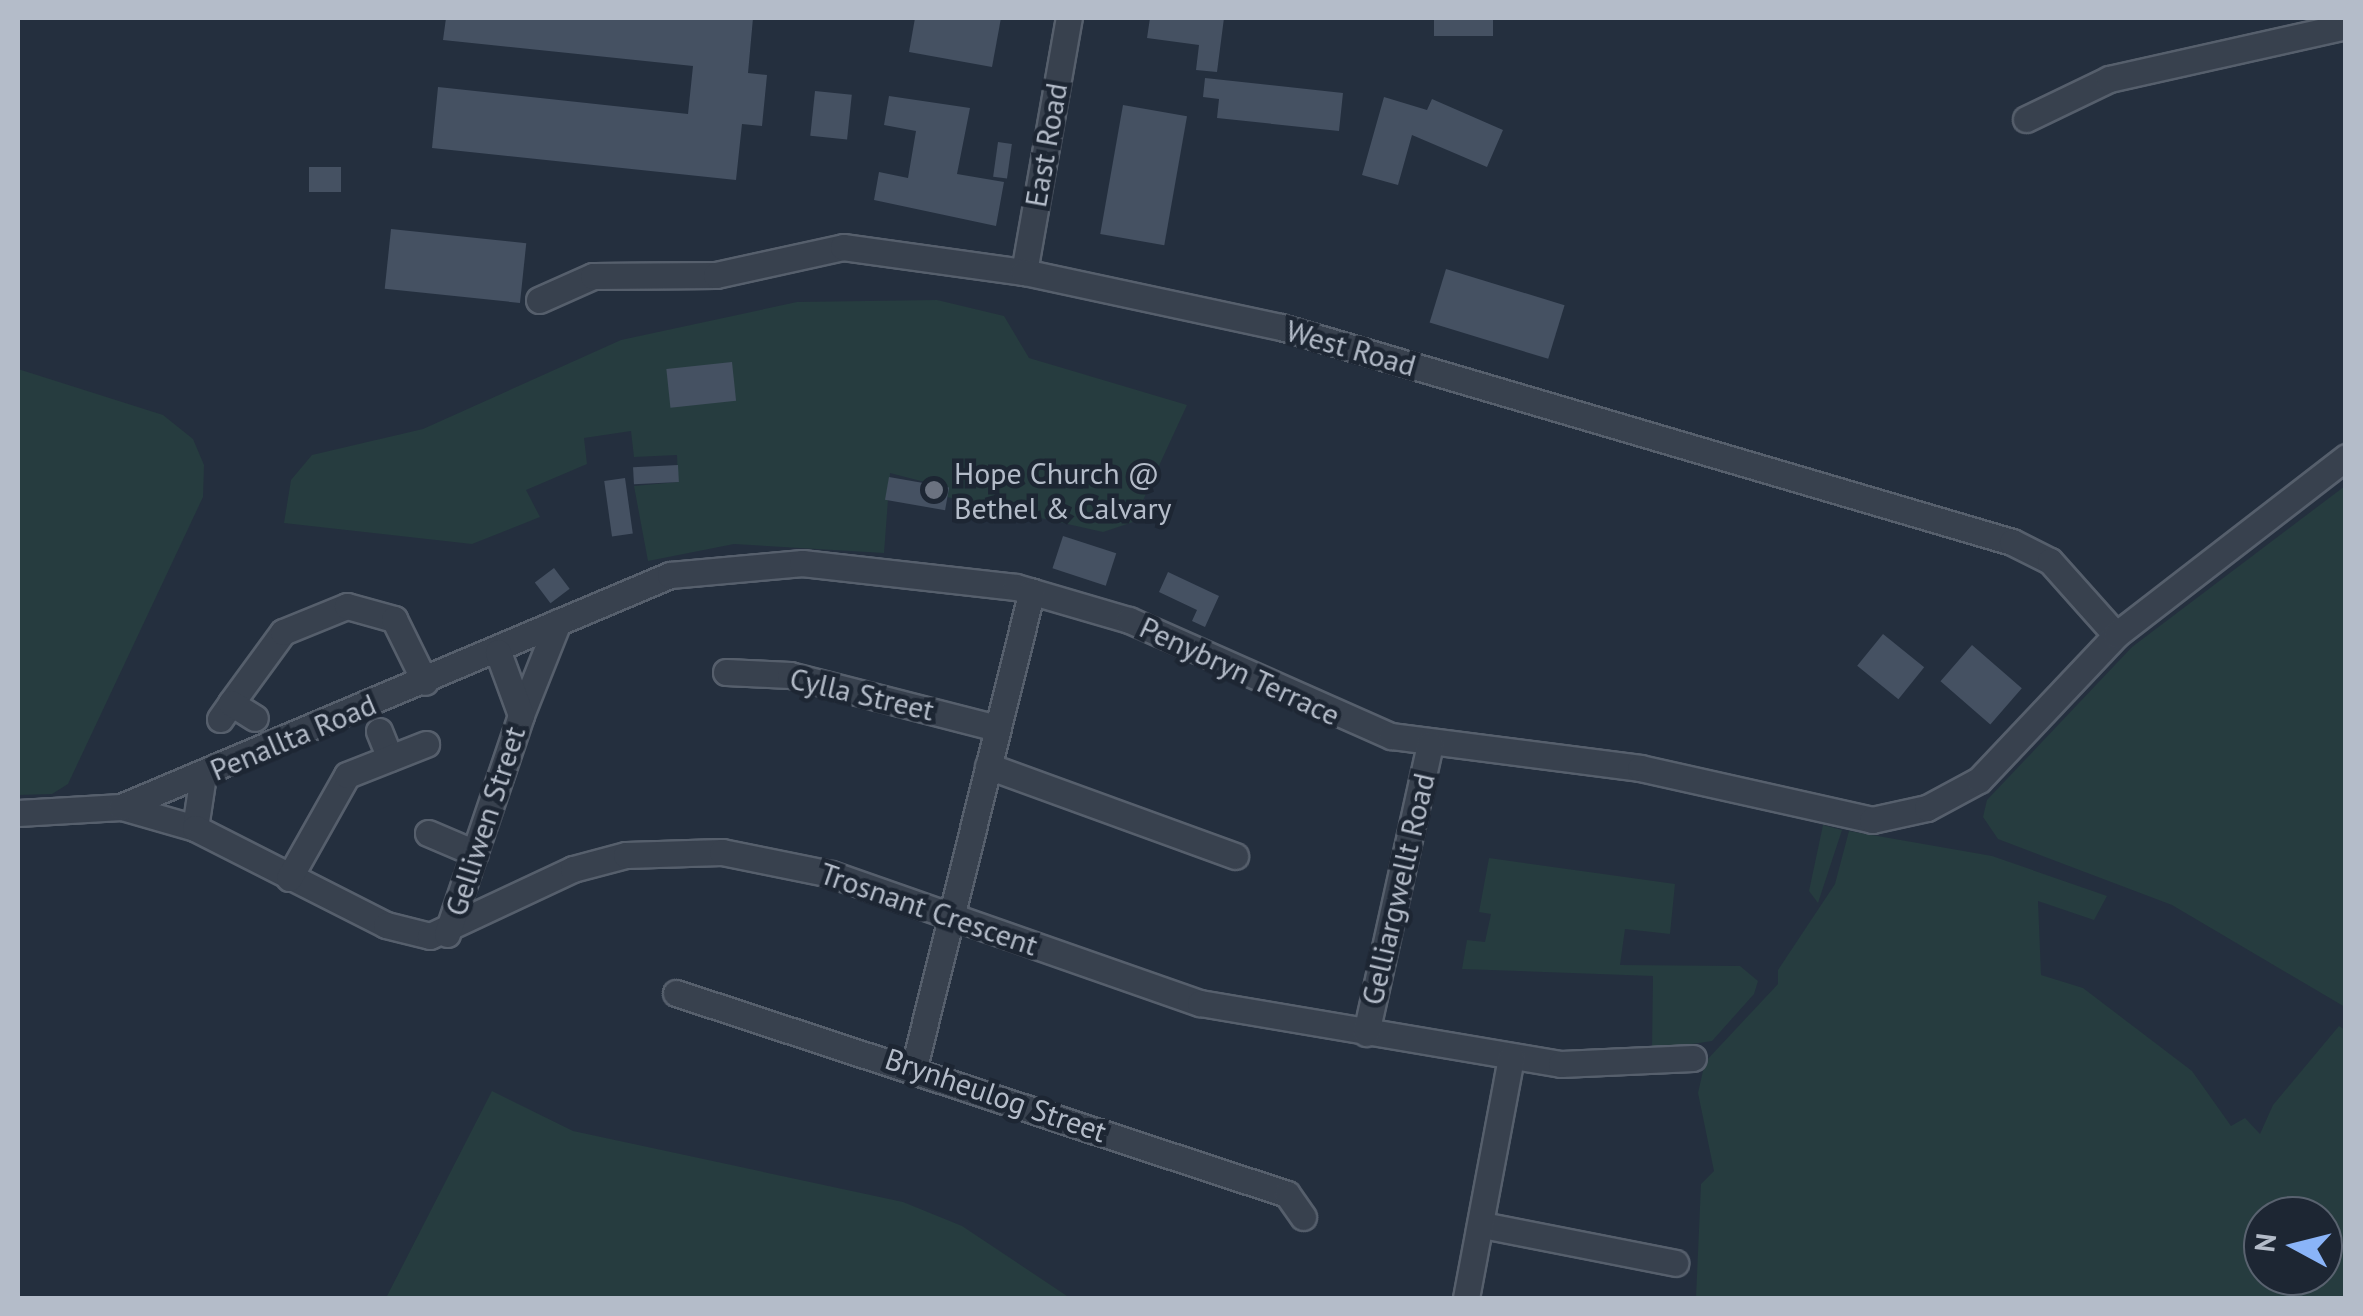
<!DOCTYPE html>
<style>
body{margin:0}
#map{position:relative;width:2363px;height:1316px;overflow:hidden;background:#242f3e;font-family:"PT Sans",sans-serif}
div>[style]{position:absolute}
.green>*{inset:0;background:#263c3f}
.building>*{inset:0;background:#455162;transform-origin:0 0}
.roads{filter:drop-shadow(2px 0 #565f6c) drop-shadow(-2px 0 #565f6c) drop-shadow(0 2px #565f6c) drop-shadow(0 -2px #565f6c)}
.minor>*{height:25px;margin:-12.5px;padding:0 12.5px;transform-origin:12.5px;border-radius:12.5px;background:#38414e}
.dots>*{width:28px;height:28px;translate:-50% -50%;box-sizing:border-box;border:5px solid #1d2633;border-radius:50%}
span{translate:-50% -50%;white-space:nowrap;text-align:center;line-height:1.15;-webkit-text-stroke:9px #1d2633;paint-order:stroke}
.street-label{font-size:30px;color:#b4bcc9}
.poi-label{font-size:30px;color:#b4bcc9}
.left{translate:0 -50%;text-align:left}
.frame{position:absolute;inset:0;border:20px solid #b4bcc9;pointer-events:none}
.north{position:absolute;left:2243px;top:1196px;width:100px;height:100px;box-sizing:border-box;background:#1d2633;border:2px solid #59626f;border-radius:50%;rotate:277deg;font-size:28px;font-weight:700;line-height:40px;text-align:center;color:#b4bcc9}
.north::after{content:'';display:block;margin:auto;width:35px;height:45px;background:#8ab4f8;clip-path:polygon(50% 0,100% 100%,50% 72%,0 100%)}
</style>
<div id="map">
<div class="green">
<i style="clip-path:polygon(937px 300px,1004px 316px,1029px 358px,1187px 405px,1133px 522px,1103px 532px,947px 497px,948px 488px,890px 473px,884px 553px,734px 544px,648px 561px,634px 486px,678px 482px,677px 455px,634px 457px,631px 431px,584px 438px,587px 464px,526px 490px,540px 517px,472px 544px,284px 523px,291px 480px,312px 455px,423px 429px,621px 340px,797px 302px)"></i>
<i style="clip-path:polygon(18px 369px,163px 415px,193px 439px,204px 465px,203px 497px,68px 784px,52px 794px,18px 795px)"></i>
<i style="clip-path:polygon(2345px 486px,2345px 1007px,2172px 905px,1998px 839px,1983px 817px,1987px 800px,2132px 647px)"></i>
<i style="clip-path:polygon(1823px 825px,1842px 830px,1818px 903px,1809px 891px)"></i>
<i style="clip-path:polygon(evenodd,1849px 831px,1992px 856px,2107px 896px,2094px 920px,2038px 901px,2041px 975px,2083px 988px,2192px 1071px,2231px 1126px,2245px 1118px,2260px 1134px,2273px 1105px,2339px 1026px,2345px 1030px,2345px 1298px,1696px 1298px,1701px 1184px,1714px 1171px,1698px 1093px,1705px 1062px,1778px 984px,1778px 970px,1835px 884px,1849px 831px,2263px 1216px,2323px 1216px,2323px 1276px,2263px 1276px,2263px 1216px)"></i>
<i style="clip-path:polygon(1489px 858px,1675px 884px,1670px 934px,1625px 929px,1620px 965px,1740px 966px,1758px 981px,1754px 994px,1712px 1041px,1652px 1050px,1653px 976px,1462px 969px,1467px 940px,1485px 942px,1491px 914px,1479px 912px)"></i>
<i style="clip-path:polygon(492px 1091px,573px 1131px,903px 1202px,962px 1226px,1070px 1298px,386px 1298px)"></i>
</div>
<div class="building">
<i style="clip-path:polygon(446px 18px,753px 18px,748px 73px,767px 75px,762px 126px,742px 124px,736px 180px,432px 148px,438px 87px,688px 114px,693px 66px,443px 40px)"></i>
<i style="clip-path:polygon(915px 18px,1001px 18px,992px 67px,909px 52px)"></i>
<i style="clip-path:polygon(1150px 18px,1224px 18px,1217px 72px,1196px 70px,1199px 45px,1147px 38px)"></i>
<i style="left:1434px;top:18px;width:59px;height:18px"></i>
<i style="clip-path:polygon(1205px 78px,1343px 93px,1339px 131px,1217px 118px,1219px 99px,1203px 97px)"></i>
<i style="left:815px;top:91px;width:37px;height:45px;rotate:6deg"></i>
<i style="clip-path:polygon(889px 96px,970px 108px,957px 174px,1004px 182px,996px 226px,874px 200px,879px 172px,908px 178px,916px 131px,884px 125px)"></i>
<i style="clip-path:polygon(1384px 97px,1427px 110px,1432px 99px,1503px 130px,1487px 167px,1412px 135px,1398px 185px,1362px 175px)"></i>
<i style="left:1123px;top:105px;width:65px;height:131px;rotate:10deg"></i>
<i style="left:998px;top:142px;width:14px;height:35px;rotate:8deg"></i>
<i style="left:309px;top:167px;width:32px;height:25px"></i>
<i style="left:391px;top:229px;width:136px;height:60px;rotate:6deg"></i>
<i style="left:1446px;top:269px;width:124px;height:56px;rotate:17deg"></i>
<i style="left:732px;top:362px;width:39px;height:66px;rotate:84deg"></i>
<i style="left:678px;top:465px;width:17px;height:45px;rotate:87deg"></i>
<i style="left:889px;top:477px;width:61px;height:23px;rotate:10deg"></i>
<i style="left:625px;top:478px;width:56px;height:21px;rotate:82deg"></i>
<i style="left:1063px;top:536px;width:56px;height:34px;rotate:18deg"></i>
<i style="left:554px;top:568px;width:26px;height:24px;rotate:53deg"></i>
<i style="clip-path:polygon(1168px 572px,1219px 596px,1205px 627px,1192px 621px,1197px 610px,1159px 592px)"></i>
<i style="left:1883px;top:634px;width:53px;height:41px;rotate:39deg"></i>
<i style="left:1972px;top:645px;width:66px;height:48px;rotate:41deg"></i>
</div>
<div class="roads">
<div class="minor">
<i style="left:2026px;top:119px;width:92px;rotate:-25.7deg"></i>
<i style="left:2109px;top:79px;width:243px;rotate:-12.6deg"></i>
<i style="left:1024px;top:272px;width:258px;rotate:-80deg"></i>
<i style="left:539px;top:300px;width:59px;rotate:-24deg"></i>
<i style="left:593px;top:276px;width:123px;rotate:-0.5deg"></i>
<i style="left:716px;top:275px;width:130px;rotate:-12.4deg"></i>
<i style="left:843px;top:247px;width:183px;rotate:7.9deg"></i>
<i style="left:1024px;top:272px;width:263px;rotate:12.1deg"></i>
<i style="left:1281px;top:327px;width:762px;rotate:16.39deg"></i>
<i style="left:2012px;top:542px;width:42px;rotate:26.6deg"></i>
<i style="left:2050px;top:561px;width:99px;rotate:48.3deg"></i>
<i style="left:726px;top:672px;width:64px;rotate:2.7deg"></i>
<i style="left:790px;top:675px;width:214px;rotate:14.4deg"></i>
<i style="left:231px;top:703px;width:88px;rotate:-53.8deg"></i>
<i style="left:283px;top:632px;width:69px;rotate:-22.1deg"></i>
<i style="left:347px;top:606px;width:49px;rotate:15.5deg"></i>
<i style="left:394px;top:619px;width:70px;rotate:63.8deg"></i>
<i style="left:521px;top:715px;width:100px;rotate:-68.3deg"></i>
<i style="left:220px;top:719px;width:19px;rotate:-55deg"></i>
<i style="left:231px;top:703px;width:28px;rotate:32deg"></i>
<i style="left:379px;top:731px;width:29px;rotate:68deg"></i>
<i style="left:988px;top:766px;width:263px;rotate:20deg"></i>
<i style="left:122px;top:807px;width:76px;rotate:16deg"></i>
<i style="left:195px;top:828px;width:54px;rotate:-81.4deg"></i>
<i style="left:18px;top:813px;width:103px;rotate:-3.3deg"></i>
<i style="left:121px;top:807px;width:596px;rotate:-22.91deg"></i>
<i style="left:670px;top:575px;width:133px;rotate:-5.2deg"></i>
<i style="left:802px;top:563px;width:215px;rotate:6.4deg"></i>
<i style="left:1016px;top:587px;width:118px;rotate:16.3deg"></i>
<i style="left:1129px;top:620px;width:287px;rotate:23.9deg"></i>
<i style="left:1391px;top:736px;width:251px;rotate:7.3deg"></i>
<i style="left:1640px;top:768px;width:238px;rotate:12.6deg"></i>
<i style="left:1872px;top:820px;width:56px;rotate:-12.3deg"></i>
<i style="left:1927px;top:808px;width:59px;rotate:-28.3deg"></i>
<i style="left:1979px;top:780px;width:199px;rotate:-46.6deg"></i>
<i style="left:2116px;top:635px;width:291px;rotate:-37.7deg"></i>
<i style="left:195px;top:828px;width:214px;rotate:26.9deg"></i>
<i style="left:386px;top:925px;width:45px;rotate:14deg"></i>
<i style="left:430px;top:936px;width:158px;rotate:-25.1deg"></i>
<i style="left:573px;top:869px;width:55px;rotate:-14.8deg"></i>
<i style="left:626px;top:855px;width:96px;rotate:-1.8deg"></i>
<i style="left:722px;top:852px;width:111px;rotate:11.4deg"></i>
<i style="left:831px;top:874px;width:391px;rotate:19.3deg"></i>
<i style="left:1200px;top:1003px;width:366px;rotate:9.6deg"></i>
<i style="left:1561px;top:1064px;width:132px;rotate:-2.6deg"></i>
<i style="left:428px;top:833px;width:51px;rotate:23.1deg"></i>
<i style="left:289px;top:878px;width:118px;rotate:-60.6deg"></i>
<i style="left:347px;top:775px;width:85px;rotate:-21.4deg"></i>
<i style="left:447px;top:934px;width:231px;rotate:-71.3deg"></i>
<i style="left:521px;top:715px;width:67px;rotate:-110.1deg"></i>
<i style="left:676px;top:993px;width:643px;rotate:18.21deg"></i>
<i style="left:1287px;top:1194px;width:28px;rotate:55deg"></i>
<i style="left:1366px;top:1033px;width:296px;rotate:-77.5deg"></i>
<i style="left:914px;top:1067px;width:490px;rotate:-76.1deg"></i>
<i style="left:1482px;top:1225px;width:197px;rotate:11.1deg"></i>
<i style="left:1466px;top:1298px;width:245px;rotate:-79.4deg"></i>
</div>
</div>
<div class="dots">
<i style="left:934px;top:490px;background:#6b7280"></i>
</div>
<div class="street-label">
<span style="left:1046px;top:145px;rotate:-80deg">East Road</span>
<span style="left:1351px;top:348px;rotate:16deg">West Road</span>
<span style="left:1240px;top:671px;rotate:25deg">Penybryn Terrace</span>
<span style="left:862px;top:694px;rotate:13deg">Cylla Street</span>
<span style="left:293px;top:737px;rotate:-23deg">Penallta Road</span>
<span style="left:485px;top:821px;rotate:-72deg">Gelliwen Street</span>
<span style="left:1398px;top:889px;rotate:-77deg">Gelliargwellt Road</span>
<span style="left:929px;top:909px;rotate:19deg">Trosnant Crescent</span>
<span style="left:996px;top:1095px;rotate:19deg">Brynheulog Street</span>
</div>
<div class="poi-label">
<span class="left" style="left:954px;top:490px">Hope Church @<br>Bethel &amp; Calvary</span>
</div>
<div class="frame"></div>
<div class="north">N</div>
</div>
